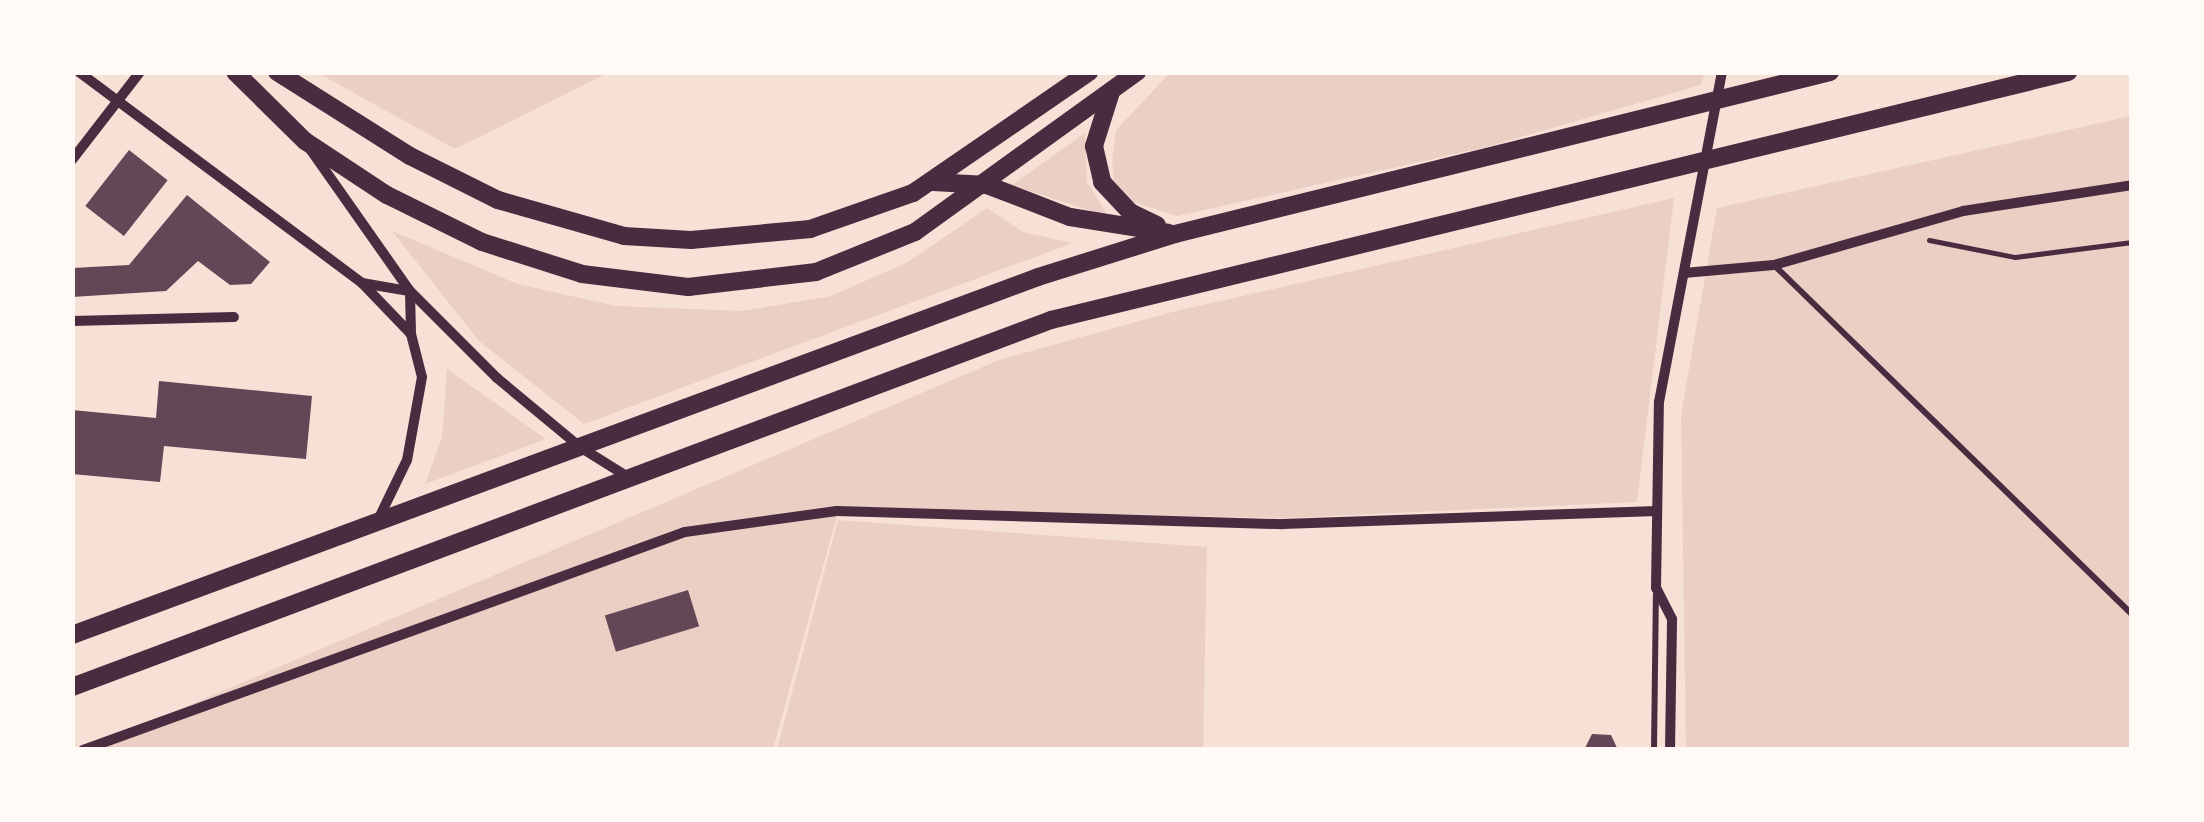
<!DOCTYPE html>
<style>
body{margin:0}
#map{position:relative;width:2204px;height:822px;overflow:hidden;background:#f7e1d7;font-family:"Archivo Narrow",sans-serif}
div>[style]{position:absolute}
.green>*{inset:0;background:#ebcfc5}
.building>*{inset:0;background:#644757;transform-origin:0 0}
.path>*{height:5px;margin:-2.5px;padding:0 2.5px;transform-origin:2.5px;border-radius:2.5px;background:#4a2c40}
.service>*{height:6px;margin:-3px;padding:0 3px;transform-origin:3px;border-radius:3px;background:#4a2c40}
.minor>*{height:10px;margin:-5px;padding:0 5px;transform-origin:5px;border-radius:5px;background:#4a2c40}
.primary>*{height:18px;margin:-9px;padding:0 9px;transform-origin:9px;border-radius:9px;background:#4a2c40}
.tram>*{height:2.5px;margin:-1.25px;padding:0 1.25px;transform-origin:1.25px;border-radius:1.25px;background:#8f747c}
span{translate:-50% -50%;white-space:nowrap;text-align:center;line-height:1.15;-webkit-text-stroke:10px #fffaf5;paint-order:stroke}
.frame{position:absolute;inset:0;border:75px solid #fffaf5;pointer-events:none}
</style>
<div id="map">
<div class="green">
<i style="clip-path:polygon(318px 73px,608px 73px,455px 149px)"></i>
<i style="clip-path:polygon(1170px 73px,1705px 73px,1701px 85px,1486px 147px,1177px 216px,1130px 201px,1114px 181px,1112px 160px,1116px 130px)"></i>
<i style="clip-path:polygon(2131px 116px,2131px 749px,1686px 750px,1681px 415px,1717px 208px)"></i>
<i style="clip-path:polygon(1085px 133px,1087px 182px,1109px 217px,1012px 185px)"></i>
<i style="clip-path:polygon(1674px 198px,1637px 502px,1285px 518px,839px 508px,773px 749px,84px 750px,999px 360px,1172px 312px)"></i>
<i style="clip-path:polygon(987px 208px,1023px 232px,1073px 243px,584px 424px,479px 341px,392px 231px,518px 284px,616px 306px,743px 311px,831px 296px,908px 262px)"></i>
<i style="clip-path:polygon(447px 369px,546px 439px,425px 484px,442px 437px)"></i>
<i style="clip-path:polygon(838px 520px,1207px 547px,1203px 749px,777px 749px)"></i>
</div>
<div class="building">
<i style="left:129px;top:150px;width:49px;height:71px;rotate:38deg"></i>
<i style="clip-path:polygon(187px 195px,270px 262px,251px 284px,230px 285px,198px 261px,166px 291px,72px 297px,72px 268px,129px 265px)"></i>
<i style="clip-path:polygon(159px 381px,312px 396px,306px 459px,164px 446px,160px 482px,72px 474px,72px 410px,156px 418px)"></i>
<i style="left:688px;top:590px;width:38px;height:87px;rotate:73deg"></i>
<i style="clip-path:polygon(1592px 734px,1611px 735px,1618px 750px,1584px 750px)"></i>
</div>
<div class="path">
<i style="left:1929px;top:240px;width:88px;rotate:11.2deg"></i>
<i style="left:2015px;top:257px;width:118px;rotate:-7.3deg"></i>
</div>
<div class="service">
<i style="left:1775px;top:266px;width:499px;rotate:44.3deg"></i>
<i style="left:1654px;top:750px;width:155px;rotate:-89.3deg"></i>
</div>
<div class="minor">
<i style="left:79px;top:72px;width:353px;rotate:36.7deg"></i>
<i style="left:362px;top:283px;width:71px;rotate:46.1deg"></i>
<i style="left:411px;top:334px;width:44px;rotate:75.7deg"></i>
<i style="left:422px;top:377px;width:84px;rotate:100.2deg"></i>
<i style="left:407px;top:460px;width:69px;rotate:115.8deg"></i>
<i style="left:308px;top:146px;width:177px;rotate:54.9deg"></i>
<i style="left:410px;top:291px;width:123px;rotate:45deg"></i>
<i style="left:497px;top:378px;width:108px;rotate:39.7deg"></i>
<i style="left:580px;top:447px;width:57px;rotate:32deg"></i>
<i style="left:72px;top:160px;width:111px;rotate:-52.3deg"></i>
<i style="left:1684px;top:273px;width:90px;rotate:-5.1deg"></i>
<i style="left:1774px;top:265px;width:197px;rotate:-15.9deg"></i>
<i style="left:1963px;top:211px;width:171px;rotate:-8.7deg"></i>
<i style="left:362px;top:283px;width:48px;rotate:9.7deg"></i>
<i style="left:410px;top:292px;width:42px;rotate:88.6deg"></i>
<i style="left:72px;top:321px;width:162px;rotate:-1.4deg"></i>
<i style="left:83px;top:750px;width:640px;rotate:-19.91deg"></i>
<i style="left:685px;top:532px;width:153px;rotate:-7.9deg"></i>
<i style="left:837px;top:511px;width:446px;rotate:1.7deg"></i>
<i style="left:1283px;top:524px;width:374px;rotate:-2deg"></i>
<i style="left:1670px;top:750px;width:131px;rotate:-89.1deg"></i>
<i style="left:1672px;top:619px;width:35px;rotate:-117deg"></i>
<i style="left:1656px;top:588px;width:186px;rotate:-89.1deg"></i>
<i style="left:1659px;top:402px;width:336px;rotate:-79.2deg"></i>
</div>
<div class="primary">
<i style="left:235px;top:72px;width:98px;rotate:44.6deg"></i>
<i style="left:305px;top:141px;width:98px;rotate:33.4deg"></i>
<i style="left:387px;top:195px;width:106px;rotate:26.3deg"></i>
<i style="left:482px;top:242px;width:105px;rotate:17.7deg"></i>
<i style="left:582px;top:274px;width:107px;rotate:7deg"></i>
<i style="left:688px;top:287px;width:129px;rotate:-6.7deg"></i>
<i style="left:816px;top:272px;width:107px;rotate:-22deg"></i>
<i style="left:915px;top:232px;width:274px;rotate:-35.8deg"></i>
<i style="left:277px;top:72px;width:157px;rotate:32.3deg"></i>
<i style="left:410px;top:156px;width:98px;rotate:26.6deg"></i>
<i style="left:498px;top:200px;width:131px;rotate:15.9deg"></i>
<i style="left:624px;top:236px;width:67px;rotate:3.4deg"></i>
<i style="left:691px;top:240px;width:120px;rotate:-5.3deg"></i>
<i style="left:810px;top:229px;width:109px;rotate:-19.3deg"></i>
<i style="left:913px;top:193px;width:214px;rotate:-34.5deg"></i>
<i style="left:1111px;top:92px;width:57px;rotate:107.5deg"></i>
<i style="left:1094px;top:146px;width:37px;rotate:77deg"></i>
<i style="left:1102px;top:182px;width:41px;rotate:47deg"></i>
<i style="left:1130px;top:212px;width:30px;rotate:26deg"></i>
<i style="left:933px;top:182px;width:54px;rotate:3.2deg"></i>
<i style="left:987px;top:185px;width:89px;rotate:21.1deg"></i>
<i style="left:1070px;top:217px;width:100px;rotate:9.2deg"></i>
<i style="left:72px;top:635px;width:1030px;rotate:-20.33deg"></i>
<i style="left:1038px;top:277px;width:144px;rotate:-17.4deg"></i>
<i style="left:1175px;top:234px;width:675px;rotate:-13.89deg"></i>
<i style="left:72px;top:687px;width:1046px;rotate:-20.55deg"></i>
<i style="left:1051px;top:320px;width:1047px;rotate:-13.7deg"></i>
</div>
<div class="tram">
<i style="left:1316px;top:72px;width:48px"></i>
</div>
<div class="frame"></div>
</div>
